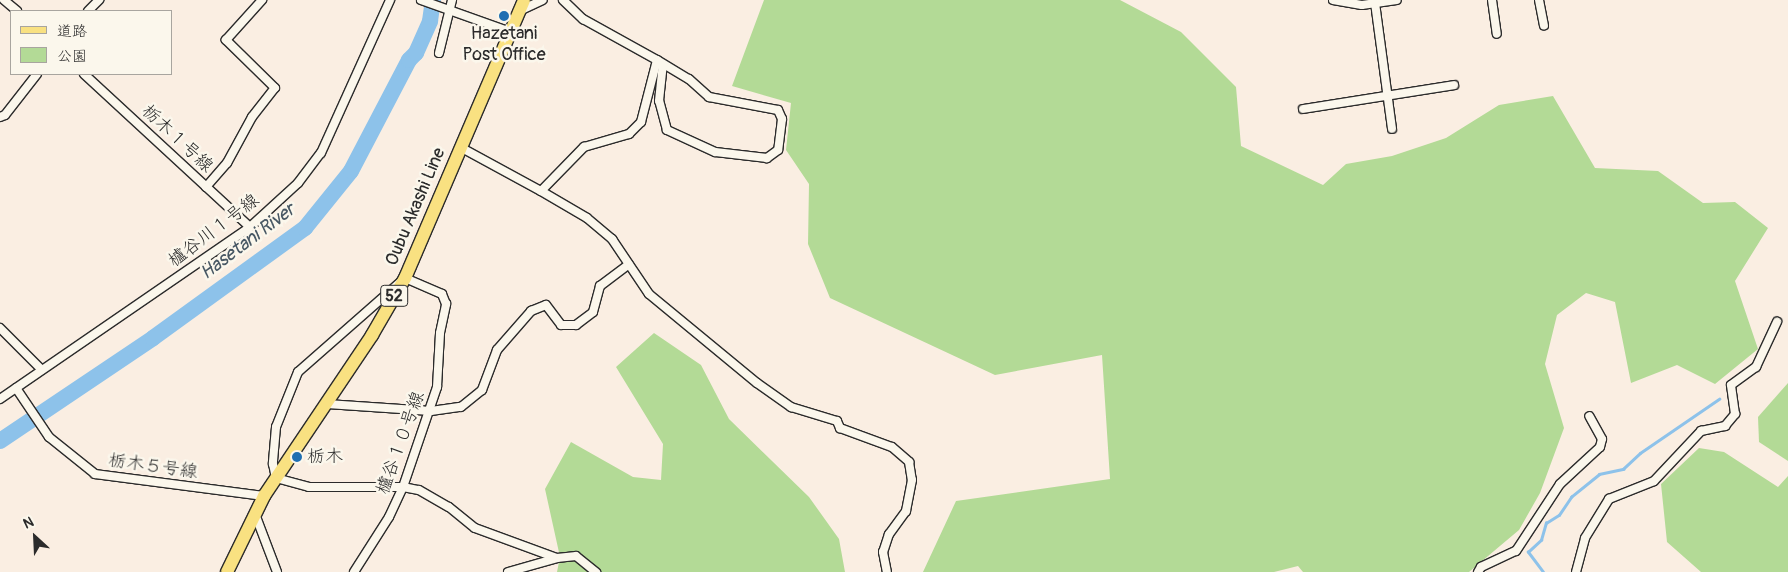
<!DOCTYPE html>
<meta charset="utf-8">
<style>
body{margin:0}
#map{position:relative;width:1788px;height:572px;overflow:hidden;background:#faeee2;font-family:Pangolin,"Klee One",sans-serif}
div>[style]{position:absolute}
.green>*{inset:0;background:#b3da96}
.stream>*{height:2.5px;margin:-1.25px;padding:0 1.25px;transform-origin:1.25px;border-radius:1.25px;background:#8dc2ea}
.river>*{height:16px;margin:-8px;padding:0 8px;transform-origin:8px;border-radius:8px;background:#8dc2ea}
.roads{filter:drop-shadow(1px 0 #2b2b2b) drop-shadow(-1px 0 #2b2b2b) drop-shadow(0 1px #2b2b2b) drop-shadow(0 -1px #2b2b2b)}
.street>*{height:8px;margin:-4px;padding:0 4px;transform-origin:4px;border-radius:4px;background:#fbf7ec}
.primary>*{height:12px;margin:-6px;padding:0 6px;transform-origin:6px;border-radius:6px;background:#f9e181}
.dots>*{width:14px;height:14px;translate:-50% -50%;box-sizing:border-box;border:2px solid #fbf7ec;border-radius:50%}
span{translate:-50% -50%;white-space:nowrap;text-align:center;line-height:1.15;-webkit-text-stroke:5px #fbf7ec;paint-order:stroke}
.shield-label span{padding:1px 4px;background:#fbf7ec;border:1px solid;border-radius:4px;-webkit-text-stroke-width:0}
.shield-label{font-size:16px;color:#2b2b2b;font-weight:700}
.poi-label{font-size:18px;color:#2b2b2b}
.left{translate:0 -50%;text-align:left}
.street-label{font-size:18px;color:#2b2b2b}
.water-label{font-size:19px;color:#485864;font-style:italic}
.legend{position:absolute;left:10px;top:10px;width:162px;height:65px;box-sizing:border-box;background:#fbf7ec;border:1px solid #a8a59f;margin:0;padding:6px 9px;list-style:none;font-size:15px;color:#2b2b2b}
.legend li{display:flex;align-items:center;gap:10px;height:25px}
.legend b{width:25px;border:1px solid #a8a59f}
.north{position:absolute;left:10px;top:512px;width:50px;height:50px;-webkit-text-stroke:4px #fbf7ec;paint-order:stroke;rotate:335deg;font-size:14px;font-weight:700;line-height:20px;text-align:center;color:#2b2b2b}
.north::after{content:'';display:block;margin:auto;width:18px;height:22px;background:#2b2b2b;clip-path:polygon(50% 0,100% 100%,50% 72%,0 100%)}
</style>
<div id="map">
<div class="green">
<i style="clip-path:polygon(764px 0,1120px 0,1181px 32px,1236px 87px,1241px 146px,1323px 185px,1346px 164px,1392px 156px,1446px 138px,1499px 105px,1553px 96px,1595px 168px,1658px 171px,1703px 203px,1735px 202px,1768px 228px,1735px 281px,1758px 349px,1715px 384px,1677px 365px,1631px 383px,1615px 302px,1586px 293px,1557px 315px,1545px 364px,1564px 428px,1540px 493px,1519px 530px,1469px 572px,1303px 572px,1298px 566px,1274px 572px,923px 572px,956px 501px,1110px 479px,1102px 355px,995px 375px,830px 298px,808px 244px,809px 184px,786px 150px,791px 103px,732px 86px)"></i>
<i style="clip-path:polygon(654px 333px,701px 365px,729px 419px,809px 497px,839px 539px,845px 572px,557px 572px,560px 557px,545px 489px,571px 442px,633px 477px,661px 480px,663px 444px,616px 367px)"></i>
<i style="clip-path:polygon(1788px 383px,1788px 461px,1759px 442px,1758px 417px)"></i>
<i style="clip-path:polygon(1699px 448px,1724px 452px,1778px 487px,1788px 476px,1788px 572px,1701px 572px,1667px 542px,1661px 484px)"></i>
</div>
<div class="stream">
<i style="left:1543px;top:572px;width:25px;rotate:-127deg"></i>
<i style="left:1528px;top:552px;width:18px;rotate:-43deg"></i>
<i style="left:1541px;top:540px;width:18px;rotate:-74deg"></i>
<i style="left:1546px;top:523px;width:15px;rotate:-32deg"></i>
<i style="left:1559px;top:515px;width:22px;rotate:-56deg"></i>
<i style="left:1571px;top:497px;width:36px;rotate:-39deg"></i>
<i style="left:1599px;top:474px;width:25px;rotate:-12deg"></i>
<i style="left:1623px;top:469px;width:23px;rotate:-43deg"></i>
<i style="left:1640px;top:453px;width:96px;rotate:-34.4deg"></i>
</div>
<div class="river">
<i style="left:0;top:441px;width:184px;rotate:-33.9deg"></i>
<i style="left:153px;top:338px;width:188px;rotate:-35.9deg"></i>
<i style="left:305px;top:228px;width:73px;rotate:-51.1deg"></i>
<i style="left:351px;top:171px;width:125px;rotate:-62.4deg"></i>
<i style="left:409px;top:60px;width:10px;rotate:-45deg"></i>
<i style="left:416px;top:53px;width:35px;rotate:-66deg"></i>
<i style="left:430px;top:21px;width:21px;rotate:-82deg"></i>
</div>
<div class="roads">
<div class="street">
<i style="left:4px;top:0;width:17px;rotate:40deg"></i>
<i style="left:421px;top:0;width:96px;rotate:19.6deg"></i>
<i style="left:563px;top:0;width:28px;rotate:44deg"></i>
<i style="left:583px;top:19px;width:85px;rotate:29deg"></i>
<i style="left:657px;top:60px;width:37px;rotate:31deg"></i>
<i style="left:689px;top:79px;width:27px;rotate:42deg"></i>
<i style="left:709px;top:97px;width:70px;rotate:10.7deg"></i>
<i style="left:778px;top:110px;width:10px;rotate:66deg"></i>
<i style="left:782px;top:119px;width:31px;rotate:97deg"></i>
<i style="left:778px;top:150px;width:14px;rotate:144deg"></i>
<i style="left:767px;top:158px;width:52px;rotate:-173.4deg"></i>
<i style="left:715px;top:152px;width:53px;rotate:-155.4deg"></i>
<i style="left:667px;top:130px;width:30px;rotate:-105deg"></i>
<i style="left:659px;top:101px;width:37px;rotate:-84deg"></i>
<i style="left:1333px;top:0;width:29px;rotate:10deg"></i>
<i style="left:1362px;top:5px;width:35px;rotate:-8deg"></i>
<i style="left:1492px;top:0;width:34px;rotate:82deg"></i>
<i style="left:1539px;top:0;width:26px;rotate:79deg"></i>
<i style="left:1375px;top:3px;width:127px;rotate:82.3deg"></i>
<i style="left:88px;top:11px;width:16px;rotate:-45deg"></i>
<i style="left:519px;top:11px;width:26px;rotate:-25deg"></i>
<i style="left:439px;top:53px;width:55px;rotate:-76.2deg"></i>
<i style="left:84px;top:74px;width:226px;rotate:42.7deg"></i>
<i style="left:1303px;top:109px;width:153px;rotate:-9deg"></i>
<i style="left:0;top:117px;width:5px;rotate:-22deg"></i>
<i style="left:5px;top:115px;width:52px;rotate:-52deg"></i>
<i style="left:460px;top:147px;width:92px;rotate:28.5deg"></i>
<i style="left:541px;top:191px;width:62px;rotate:-45.7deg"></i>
<i style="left:584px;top:147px;width:47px;rotate:-16.1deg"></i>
<i style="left:629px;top:134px;width:17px;rotate:-45deg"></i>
<i style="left:641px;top:122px;width:64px;rotate:-75.5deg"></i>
<i style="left:206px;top:187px;width:32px;rotate:-49deg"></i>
<i style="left:227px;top:163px;width:52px;rotate:-61.5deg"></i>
<i style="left:252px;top:117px;width:37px;rotate:-52deg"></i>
<i style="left:275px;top:88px;width:69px;rotate:-135.6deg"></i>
<i style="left:226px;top:40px;width:54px;rotate:-48deg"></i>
<i style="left:541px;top:191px;width:53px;rotate:30.4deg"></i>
<i style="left:587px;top:218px;width:33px;rotate:40deg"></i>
<i style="left:612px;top:239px;width:66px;rotate:56.1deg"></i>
<i style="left:649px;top:294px;width:140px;rotate:39.5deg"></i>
<i style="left:757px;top:383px;width:42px;rotate:35.2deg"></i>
<i style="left:791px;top:407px;width:48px;rotate:16.9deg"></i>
<i style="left:837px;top:421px;width:8px;rotate:67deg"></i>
<i style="left:840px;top:428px;width:55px;rotate:20.1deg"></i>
<i style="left:892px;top:447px;width:23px;rotate:41deg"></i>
<i style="left:909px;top:462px;width:18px;rotate:81deg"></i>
<i style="left:912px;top:480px;width:32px;rotate:101deg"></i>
<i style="left:906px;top:511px;width:29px;rotate:126deg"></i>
<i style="left:889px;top:534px;width:19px;rotate:108deg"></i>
<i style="left:883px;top:552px;width:20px;rotate:79deg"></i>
<i style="left:0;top:328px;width:59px;rotate:45deg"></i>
<i style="left:16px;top:388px;width:59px;rotate:56deg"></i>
<i style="left:49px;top:437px;width:59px;rotate:38.8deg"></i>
<i style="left:95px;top:474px;width:170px;rotate:7.4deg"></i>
<i style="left:0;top:399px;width:303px;rotate:-34.5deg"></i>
<i style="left:250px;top:227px;width:65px;rotate:-42.5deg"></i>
<i style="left:298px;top:183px;width:38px;rotate:-53deg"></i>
<i style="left:321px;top:153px;width:168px;rotate:-65.7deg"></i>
<i style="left:327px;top:404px;width:104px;rotate:3.9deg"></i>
<i style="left:431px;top:411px;width:30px;rotate:-8deg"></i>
<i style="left:461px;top:407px;width:27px;rotate:-39deg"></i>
<i style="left:482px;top:390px;width:43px;rotate:-69.4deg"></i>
<i style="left:497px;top:350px;width:52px;rotate:-48.9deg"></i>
<i style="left:531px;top:311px;width:16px;rotate:-22deg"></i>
<i style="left:546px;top:305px;width:25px;rotate:53deg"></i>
<i style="left:561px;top:325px;width:15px"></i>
<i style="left:576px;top:325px;width:21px;rotate:-37deg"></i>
<i style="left:593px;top:312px;width:27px;rotate:-75deg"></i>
<i style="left:600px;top:286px;width:36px;rotate:-37deg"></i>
<i style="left:255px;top:514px;width:62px;rotate:69.2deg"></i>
<i style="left:354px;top:572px;width:65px;rotate:-57.5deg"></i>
<i style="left:389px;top:517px;width:33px;rotate:-65deg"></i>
<i style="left:403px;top:487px;width:106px;rotate:-71.2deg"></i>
<i style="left:437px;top:387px;width:54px;rotate:-86.8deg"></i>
<i style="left:440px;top:333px;width:30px;rotate:-78deg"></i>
<i style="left:446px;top:304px;width:11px;rotate:-112deg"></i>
<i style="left:442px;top:294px;width:40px;rotate:-156.6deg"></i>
<i style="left:405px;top:278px;width:142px;rotate:138.7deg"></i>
<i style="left:298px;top:372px;width:59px;rotate:111.8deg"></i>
<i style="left:276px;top:427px;width:37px;rotate:95deg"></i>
<i style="left:273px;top:464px;width:14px;rotate:78deg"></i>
<i style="left:276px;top:478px;width:34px;rotate:15deg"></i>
<i style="left:309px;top:487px;width:94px"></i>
<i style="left:403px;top:487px;width:16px;rotate:11deg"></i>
<i style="left:419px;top:490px;width:34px;rotate:30deg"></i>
<i style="left:449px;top:507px;width:33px;rotate:39deg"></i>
<i style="left:475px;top:528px;width:87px;rotate:20.1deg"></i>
<i style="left:508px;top:572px;width:51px;rotate:-15.9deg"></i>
<i style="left:557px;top:558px;width:19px;rotate:-6deg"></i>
<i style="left:576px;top:556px;width:26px;rotate:39deg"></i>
<i style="left:1478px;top:572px;width:6px;rotate:-59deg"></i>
<i style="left:1481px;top:567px;width:38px;rotate:-25deg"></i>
<i style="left:1516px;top:551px;width:80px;rotate:-56.7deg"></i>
<i style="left:1560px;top:484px;width:54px;rotate:-42.8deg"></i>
<i style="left:1600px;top:447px;width:8px;rotate:-76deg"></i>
<i style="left:1602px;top:439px;width:26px;rotate:-119deg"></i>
<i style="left:1576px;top:572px;width:35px;rotate:-75deg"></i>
<i style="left:1585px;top:538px;width:46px;rotate:-58.4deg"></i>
<i style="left:1609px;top:499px;width:48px;rotate:-21.8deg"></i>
<i style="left:1654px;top:481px;width:69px;rotate:-46.8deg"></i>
<i style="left:1701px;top:431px;width:25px;rotate:-12deg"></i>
<i style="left:1725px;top:426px;width:16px;rotate:-50deg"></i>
<i style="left:1735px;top:414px;width:29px;rotate:-98deg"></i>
<i style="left:1731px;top:385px;width:31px;rotate:-36deg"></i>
<i style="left:1756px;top:367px;width:50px;rotate:-65deg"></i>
</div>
<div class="primary">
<i style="left:227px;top:572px;width:85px;rotate:-64deg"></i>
<i style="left:264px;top:496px;width:194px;rotate:-56.1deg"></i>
<i style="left:372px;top:335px;width:66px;rotate:-59.9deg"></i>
<i style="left:405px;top:278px;width:302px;rotate:-66.8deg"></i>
</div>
</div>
<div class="dots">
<i style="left:504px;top:16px;background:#1f6fb2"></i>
<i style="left:297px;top:457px;background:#1f6fb2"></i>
</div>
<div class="shield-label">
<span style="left:394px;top:296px">52</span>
</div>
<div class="poi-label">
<span style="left:504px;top:45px">Hazetani<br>Post Office</span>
<span class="left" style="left:307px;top:457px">栃木</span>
</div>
<div class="street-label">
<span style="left:177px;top:139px;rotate:43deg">栃木１号線</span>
<span style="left:416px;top:207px;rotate:-67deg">Oubu Akashi Line</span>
<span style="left:214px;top:231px;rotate:-37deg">櫨谷川１号線</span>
<span style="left:401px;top:443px;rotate:-70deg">櫨谷１０号線</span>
<span style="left:153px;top:467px;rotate:8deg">栃木５号線</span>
</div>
<div class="water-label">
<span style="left:248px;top:242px;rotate:-37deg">Hasetani River</span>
</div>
<ul class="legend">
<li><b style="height:6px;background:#f9e181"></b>道路</li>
<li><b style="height:14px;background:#b3da96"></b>公園</li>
</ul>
<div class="north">N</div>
</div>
